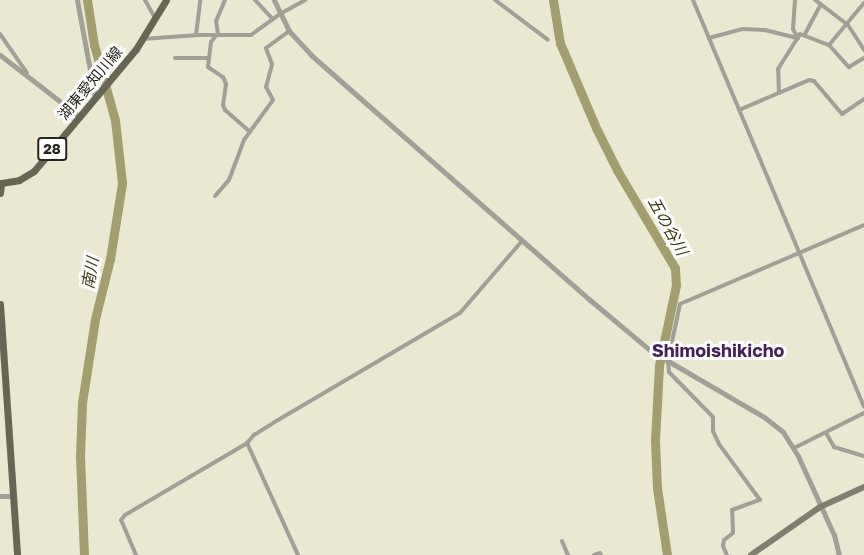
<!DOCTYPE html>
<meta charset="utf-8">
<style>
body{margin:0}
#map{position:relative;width:864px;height:555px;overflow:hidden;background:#eae8d0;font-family:"Golos Text","Noto Sans JP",sans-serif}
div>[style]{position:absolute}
.river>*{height:9px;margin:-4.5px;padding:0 4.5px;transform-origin:4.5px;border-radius:4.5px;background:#a39e6d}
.minor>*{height:4px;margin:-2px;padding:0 2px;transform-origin:2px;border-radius:2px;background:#a1a096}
.tertiary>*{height:5px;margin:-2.5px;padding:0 2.5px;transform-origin:2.5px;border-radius:2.5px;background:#a1a096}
.secondary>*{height:6px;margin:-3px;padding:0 3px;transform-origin:3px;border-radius:3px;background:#7f7e6f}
.primary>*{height:7px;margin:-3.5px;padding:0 3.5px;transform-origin:3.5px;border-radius:3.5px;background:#676654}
span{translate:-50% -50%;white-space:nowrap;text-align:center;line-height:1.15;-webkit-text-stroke:6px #fff;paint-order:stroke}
.shield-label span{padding:2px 4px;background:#fff;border:2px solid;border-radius:4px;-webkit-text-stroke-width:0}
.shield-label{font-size:14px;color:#28271e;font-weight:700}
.street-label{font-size:15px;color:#28271e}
.water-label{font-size:16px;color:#3f3b13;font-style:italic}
.quarter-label{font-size:18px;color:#452158;font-weight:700}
</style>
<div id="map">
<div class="river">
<i style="left:553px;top:0;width:44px;rotate:80.8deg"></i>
<i style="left:560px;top:43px;width:92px;rotate:67deg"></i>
<i style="left:596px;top:128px;width:47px;rotate:63.4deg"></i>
<i style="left:617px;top:170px;width:114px;rotate:59.4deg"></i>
<i style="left:675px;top:268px;width:17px;rotate:87deg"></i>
<i style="left:676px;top:285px;width:83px;rotate:101.9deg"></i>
<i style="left:659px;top:366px;width:74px;rotate:93.1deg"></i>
<i style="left:655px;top:440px;width:48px;rotate:87.6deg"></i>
<i style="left:657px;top:488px;width:68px;rotate:81.5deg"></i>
<i style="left:84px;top:555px;width:98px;rotate:-92.3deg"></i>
<i style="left:80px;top:457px;width:54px;rotate:-87.9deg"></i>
<i style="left:82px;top:403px;width:85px;rotate:-81.2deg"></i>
<i style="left:95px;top:319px;width:62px;rotate:-76deg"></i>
<i style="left:110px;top:259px;width:77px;rotate:-81deg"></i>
<i style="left:122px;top:183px;width:63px;rotate:-96.3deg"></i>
<i style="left:115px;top:120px;width:78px;rotate:-105.6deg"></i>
<i style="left:94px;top:45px;width:46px;rotate:-98.8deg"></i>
</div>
<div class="minor">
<i style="left:145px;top:0;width:21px;rotate:61deg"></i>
<i style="left:225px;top:0;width:23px;rotate:113deg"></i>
<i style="left:216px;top:21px;width:12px;rotate:81deg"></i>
<i style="left:218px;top:33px;width:11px;rotate:128deg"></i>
<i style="left:211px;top:42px;width:25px;rotate:97deg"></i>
<i style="left:208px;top:67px;width:18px;rotate:34deg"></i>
<i style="left:223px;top:77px;width:8px;rotate:67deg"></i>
<i style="left:226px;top:84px;width:21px;rotate:98deg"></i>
<i style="left:223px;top:105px;width:5px;rotate:68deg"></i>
<i style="left:225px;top:110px;width:33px;rotate:41deg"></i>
<i style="left:255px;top:0;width:26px;rotate:47deg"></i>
<i style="left:495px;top:0;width:66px;rotate:37deg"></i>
<i style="left:693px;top:0;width:441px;rotate:67.2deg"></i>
<i style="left:795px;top:0;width:29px;rotate:94deg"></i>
<i style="left:793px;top:29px;width:9px;rotate:63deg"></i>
<i style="left:815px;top:0;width:41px;rotate:37.1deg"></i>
<i style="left:848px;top:25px;width:30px;rotate:57deg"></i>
<i style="left:0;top:34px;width:47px;rotate:55.3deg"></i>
<i style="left:805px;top:34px;width:34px;rotate:-62deg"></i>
<i style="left:196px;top:35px;width:35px;rotate:-83deg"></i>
<i style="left:709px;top:38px;width:35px;rotate:-15deg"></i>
<i style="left:743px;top:29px;width:22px;rotate:3deg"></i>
<i style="left:765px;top:30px;width:34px;rotate:14deg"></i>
<i style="left:142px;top:39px;width:57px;rotate:-4deg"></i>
<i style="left:199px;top:35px;width:52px"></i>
<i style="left:251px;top:35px;width:36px;rotate:-36deg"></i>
<i style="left:280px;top:14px;width:29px;rotate:-29deg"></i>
<i style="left:829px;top:45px;width:55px;rotate:-50.2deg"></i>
<i style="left:175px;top:58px;width:32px"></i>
<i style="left:779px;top:93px;width:24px;rotate:-92deg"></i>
<i style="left:778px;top:69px;width:41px;rotate:-57.8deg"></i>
<i style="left:800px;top:34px;width:31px;rotate:21deg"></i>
<i style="left:829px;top:45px;width:30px;rotate:48deg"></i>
<i style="left:849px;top:67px;width:17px;rotate:-31deg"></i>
<i style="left:739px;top:110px;width:76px;rotate:-23.2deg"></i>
<i style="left:809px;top:80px;width:5px;rotate:11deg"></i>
<i style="left:814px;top:81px;width:43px;rotate:49.7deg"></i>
<i style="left:842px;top:114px;width:27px;rotate:-34deg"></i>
<i style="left:215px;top:196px;width:21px;rotate:-49deg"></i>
<i style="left:229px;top:180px;width:43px;rotate:-69.4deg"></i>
<i style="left:244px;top:140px;width:49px;rotate:-54.1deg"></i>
<i style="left:273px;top:100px;width:15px;rotate:-118deg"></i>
<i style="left:266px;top:87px;width:24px;rotate:-75deg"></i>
<i style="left:272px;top:64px;width:17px;rotate:-111deg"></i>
<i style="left:266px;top:48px;width:29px;rotate:-36deg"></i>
<i style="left:826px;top:433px;width:16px;rotate:60deg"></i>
<i style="left:834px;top:447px;width:31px;rotate:17deg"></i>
<i style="left:247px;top:443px;width:123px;rotate:65.5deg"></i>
<i style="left:794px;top:448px;width:78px;rotate:-26.6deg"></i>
<i style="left:562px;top:541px;width:15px;rotate:67deg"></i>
<i style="left:136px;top:555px;width:38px;rotate:-113deg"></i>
<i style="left:121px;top:520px;width:6px;rotate:-51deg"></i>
<i style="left:125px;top:515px;width:142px;rotate:-30.5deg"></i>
<i style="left:247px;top:443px;width:11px;rotate:-49deg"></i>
<i style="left:254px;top:435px;width:28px;rotate:-32deg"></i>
<i style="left:278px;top:420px;width:211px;rotate:-30.5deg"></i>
<i style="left:460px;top:313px;width:95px;rotate:-49.3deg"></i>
<i style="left:594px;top:555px;width:6px;rotate:-18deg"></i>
<i style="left:600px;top:553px;width:2px;rotate:63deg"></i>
<i style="left:727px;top:555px;width:10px;rotate:-114deg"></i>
<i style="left:723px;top:546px;width:6px;rotate:-81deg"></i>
<i style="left:724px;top:540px;width:11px;rotate:-38deg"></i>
<i style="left:733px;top:533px;width:23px;rotate:-92deg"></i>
<i style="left:732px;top:510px;width:30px;rotate:-20deg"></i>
<i style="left:760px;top:500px;width:69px;rotate:-126.2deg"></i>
<i style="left:719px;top:444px;width:14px;rotate:-115deg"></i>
<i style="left:713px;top:431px;width:14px;rotate:-90deg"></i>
<i style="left:713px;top:417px;width:63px;rotate:-134.4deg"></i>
<i style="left:669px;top:372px;width:11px;rotate:-95deg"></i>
<i style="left:668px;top:361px;width:58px;rotate:-78.1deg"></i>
<i style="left:680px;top:304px;width:200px;rotate:-23.2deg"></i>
</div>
<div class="tertiary">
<i style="left:77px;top:0;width:99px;rotate:79.5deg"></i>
<i style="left:274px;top:0;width:34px;rotate:64deg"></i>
<i style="left:289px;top:31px;width:33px;rotate:47deg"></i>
<i style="left:311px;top:55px;width:371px;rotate:41.3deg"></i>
<i style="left:590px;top:300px;width:80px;rotate:39.9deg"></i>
<i style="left:651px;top:351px;width:131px;rotate:30.3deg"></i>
<i style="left:764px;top:417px;width:24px;rotate:38deg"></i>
<i style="left:783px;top:432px;width:28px;rotate:58deg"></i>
<i style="left:798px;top:456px;width:87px;rotate:65.5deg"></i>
<i style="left:834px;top:535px;width:21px;rotate:76deg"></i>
<i style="left:0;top:55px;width:100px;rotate:37.7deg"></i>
<i style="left:0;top:496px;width:14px"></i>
</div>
<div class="secondary">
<i style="left:751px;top:555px;width:84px;rotate:-34.8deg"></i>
<i style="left:820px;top:507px;width:48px;rotate:-24.4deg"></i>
</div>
<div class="primary">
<i style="left:0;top:193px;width:10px;rotate:-84deg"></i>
<i style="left:1px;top:183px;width:18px;rotate:-9deg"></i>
<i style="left:19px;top:180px;width:17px;rotate:-31deg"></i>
<i style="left:34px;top:171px;width:159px;rotate:-50.1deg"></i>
<i style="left:136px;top:49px;width:57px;rotate:-58.5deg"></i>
<i style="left:0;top:304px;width:252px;rotate:86.1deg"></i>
</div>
<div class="shield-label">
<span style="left:52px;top:149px">28</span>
</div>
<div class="street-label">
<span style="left:90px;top:83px;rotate:-50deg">湖東愛知川線</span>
</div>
<div class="water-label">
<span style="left:668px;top:226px;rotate:61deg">五の谷川</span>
<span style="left:90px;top:273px;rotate:-80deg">南川</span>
</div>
<div class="quarter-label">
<span style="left:718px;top:350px">Shimoishikicho</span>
</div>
</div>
